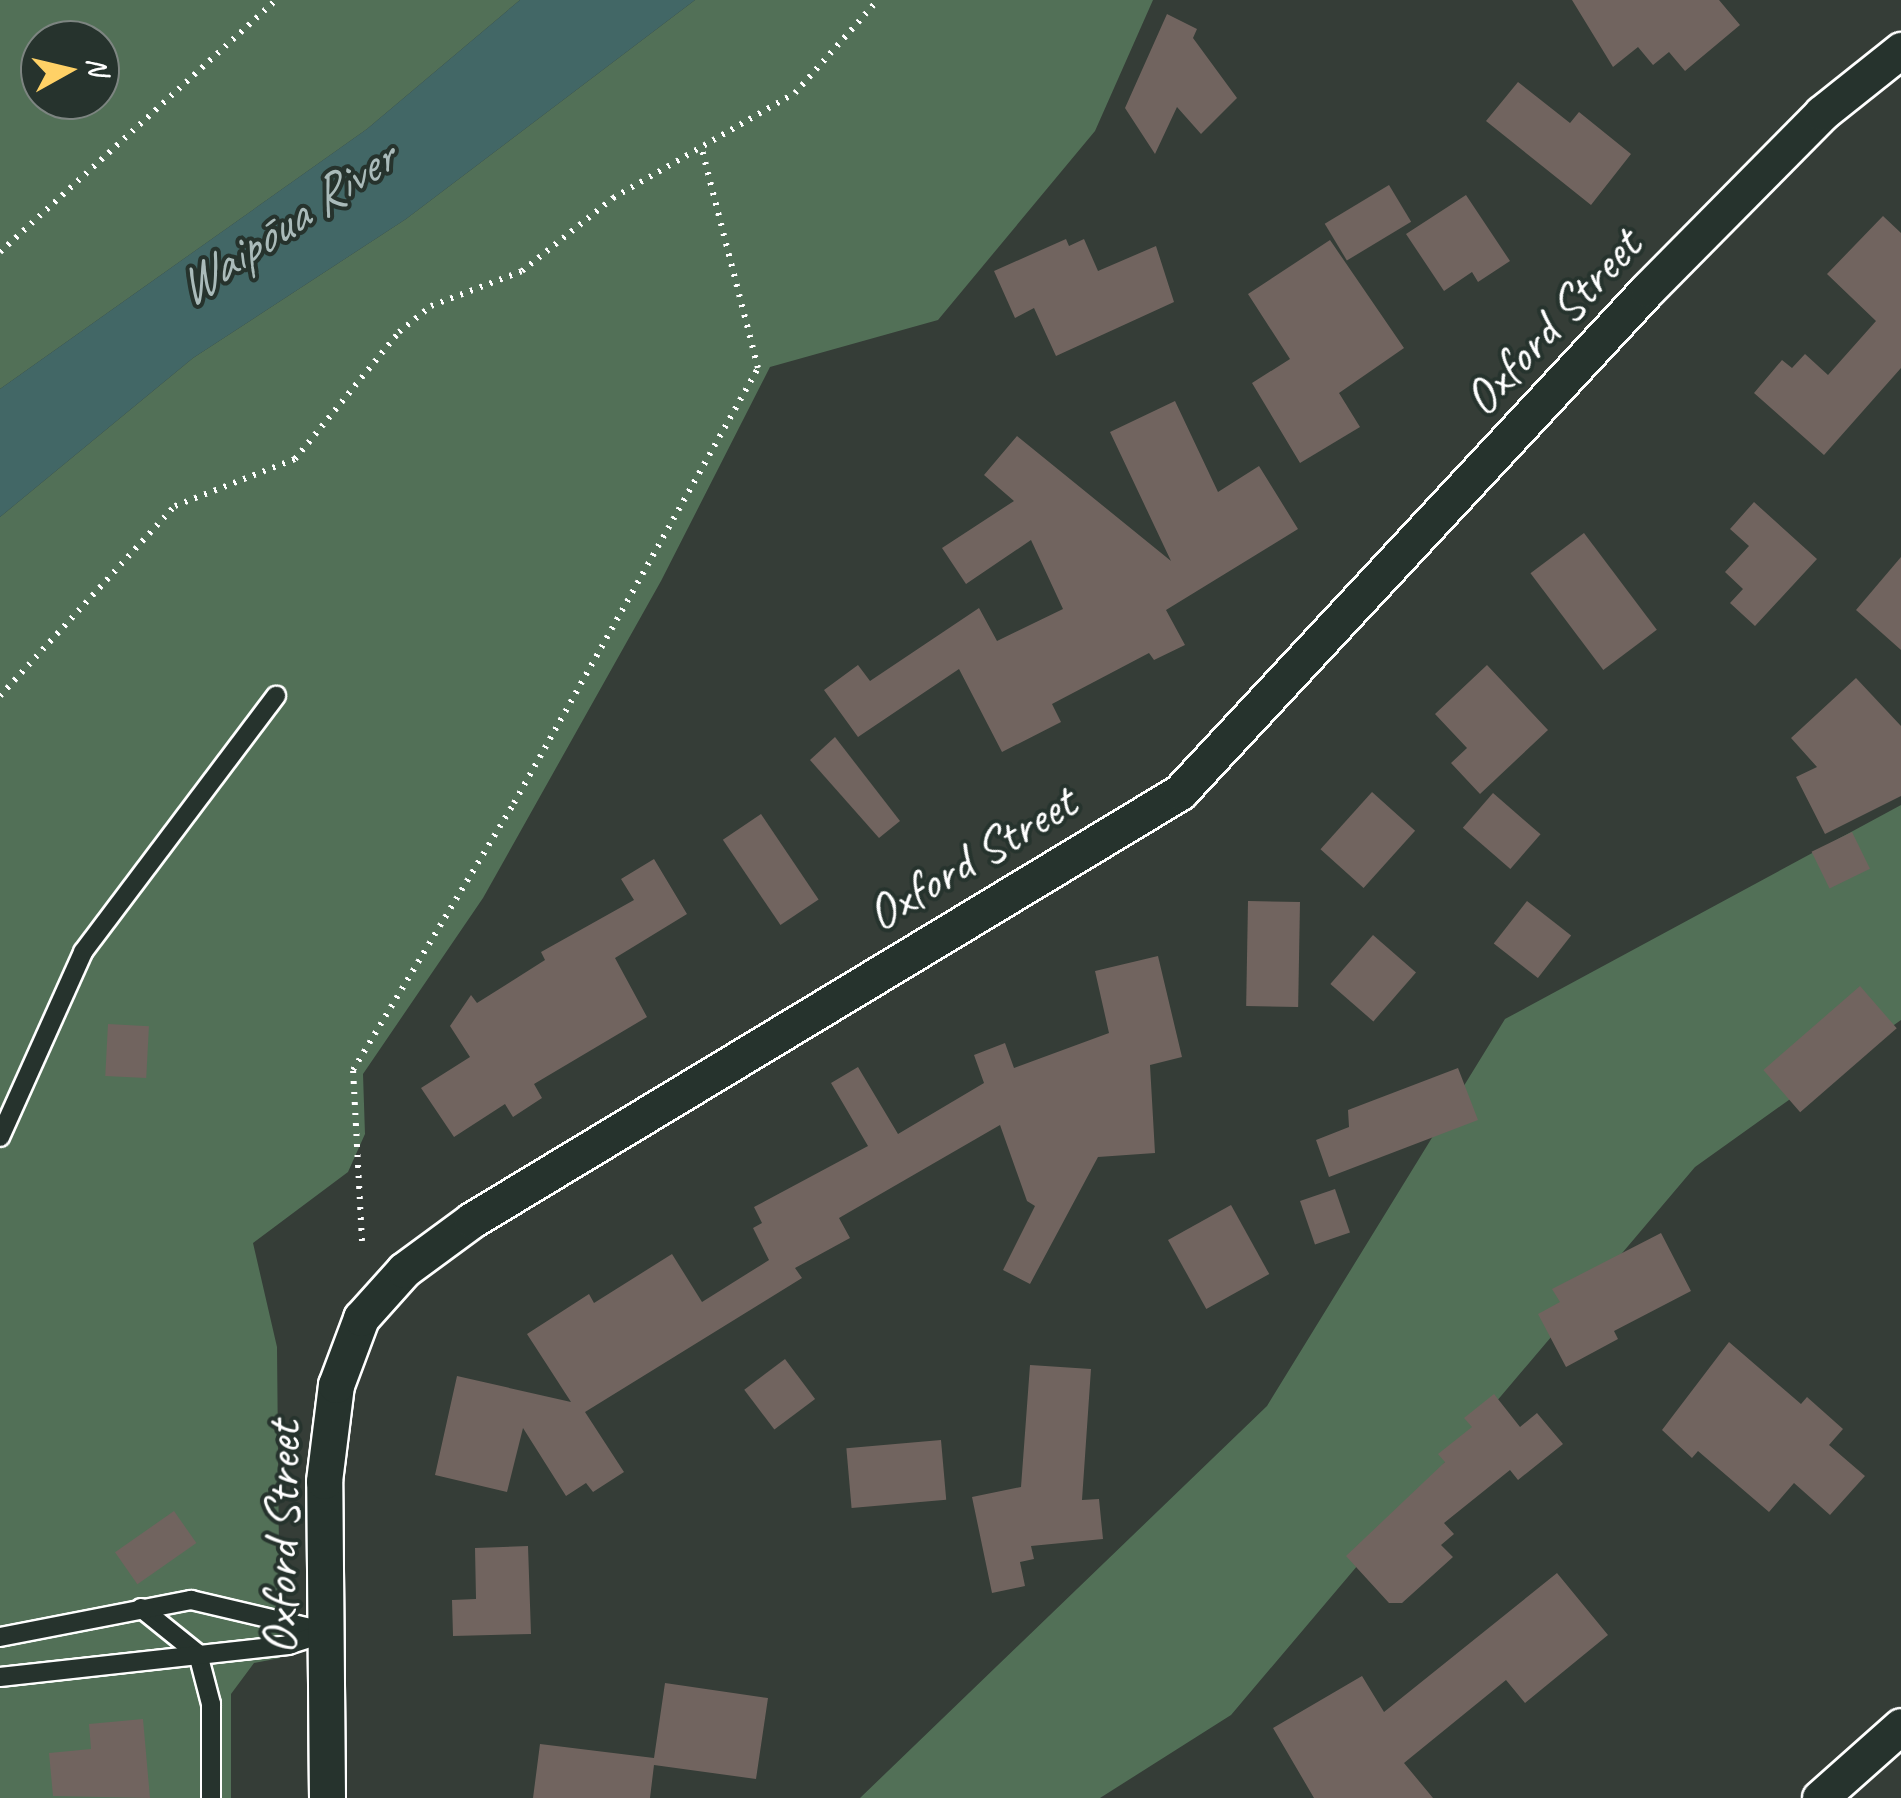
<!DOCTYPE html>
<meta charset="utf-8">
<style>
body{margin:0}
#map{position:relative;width:1901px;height:1798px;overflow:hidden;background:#353d37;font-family:Caveat,sans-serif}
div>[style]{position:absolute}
.green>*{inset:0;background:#527057}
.water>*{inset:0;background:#426766}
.building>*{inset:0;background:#71645f;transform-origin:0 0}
.path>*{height:6px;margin-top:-3px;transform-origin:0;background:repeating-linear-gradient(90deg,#fff 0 2.5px,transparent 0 10.5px)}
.roads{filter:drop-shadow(2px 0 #fff) drop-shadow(-2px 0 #fff) drop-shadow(0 2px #fff) drop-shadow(0 -2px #fff)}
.lane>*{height:18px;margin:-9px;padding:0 9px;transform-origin:9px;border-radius:9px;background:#26332d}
.street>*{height:35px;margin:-17.5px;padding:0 17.5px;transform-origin:17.5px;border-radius:17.5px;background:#26332d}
span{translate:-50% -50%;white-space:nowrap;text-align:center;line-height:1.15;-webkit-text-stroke:8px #26332d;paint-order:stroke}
.street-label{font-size:50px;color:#fff}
.water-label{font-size:52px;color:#aabbba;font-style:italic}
.north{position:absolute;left:20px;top:20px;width:100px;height:100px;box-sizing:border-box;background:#26332d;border:2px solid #7d8581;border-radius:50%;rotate:82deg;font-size:28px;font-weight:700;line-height:40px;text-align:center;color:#fff}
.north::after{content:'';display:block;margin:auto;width:35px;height:45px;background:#ffd166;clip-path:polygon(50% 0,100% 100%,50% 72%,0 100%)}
</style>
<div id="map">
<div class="green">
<i style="clip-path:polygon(evenodd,0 0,520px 0,367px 129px,0 389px,0 0,40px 40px,100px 40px,100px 100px,40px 100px,40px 40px)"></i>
<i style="clip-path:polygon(695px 0,1153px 0,1095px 131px,938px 320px,770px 367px,661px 581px,483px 898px,363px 1074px,365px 1134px,348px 1172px,253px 1243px,277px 1347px,280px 1658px,254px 1663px,231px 1694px,231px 1798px,0 1798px,0 517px,193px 358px,406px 219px)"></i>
<i style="clip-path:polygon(1901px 805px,1901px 1020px,1695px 1167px,1231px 1715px,1100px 1798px,860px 1798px,1267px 1406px,1505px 1019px)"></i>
</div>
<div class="water">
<i style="clip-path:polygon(520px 0,695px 0,406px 219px,193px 358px,0 517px,0 389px,367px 129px)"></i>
</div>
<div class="building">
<i style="clip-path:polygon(1572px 0,1719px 0,1740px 25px,1685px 71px,1669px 52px,1653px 65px,1638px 47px,1613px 67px)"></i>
<i style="clip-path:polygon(1167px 14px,1197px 29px,1193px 38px,1237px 98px,1201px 134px,1177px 107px,1155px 154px,1125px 108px)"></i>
<i style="clip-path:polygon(1518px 82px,1570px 123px,1579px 112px,1631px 154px,1591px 205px,1486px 121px)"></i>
<i style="left:1389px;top:185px;width:43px;height:75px;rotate:59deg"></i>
<i style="clip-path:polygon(1466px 195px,1510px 261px,1478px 282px,1472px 272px,1444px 291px,1406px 234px)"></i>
<i style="clip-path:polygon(1883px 216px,1901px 233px,1901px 368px,1824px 455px,1754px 393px,1782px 360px,1792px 368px,1805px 354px,1828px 375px,1876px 321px,1827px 274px)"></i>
<i style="clip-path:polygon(1066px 239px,1069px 246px,1084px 239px,1098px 271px,1156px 246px,1174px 302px,1056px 356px,1034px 308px,1015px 318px,994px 271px)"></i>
<i style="clip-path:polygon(1330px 240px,1404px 348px,1339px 393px,1360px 427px,1300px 463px,1252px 383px,1290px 359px,1248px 294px)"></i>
<i style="clip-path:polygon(1175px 401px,1218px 492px,1259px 466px,1298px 529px,1166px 610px,1185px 645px,1154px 660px,1149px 653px,1052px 704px,1061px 722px,1002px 752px,959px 669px,858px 737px,824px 690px,858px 665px,870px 681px,979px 608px,997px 641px,1063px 609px,1031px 540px,966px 584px,942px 548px,1014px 501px,984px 475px,1017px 436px,1171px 561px,1110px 432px)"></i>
<i style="clip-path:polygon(1754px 502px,1817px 559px,1755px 626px,1730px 603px,1743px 589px,1725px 572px,1749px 546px,1730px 529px)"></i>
<i style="left:1584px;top:533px;width:121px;height:67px;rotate:53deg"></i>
<i style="clip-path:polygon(1901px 557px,1901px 650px,1856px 610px)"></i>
<i style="clip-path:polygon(1487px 665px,1548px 730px,1480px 794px,1451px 763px,1467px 748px,1435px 714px)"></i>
<i style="clip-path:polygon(1856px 678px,1901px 726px,1901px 796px,1825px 834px,1796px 777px,1817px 767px,1791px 738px)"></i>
<i style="clip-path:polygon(835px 737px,900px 821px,879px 838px,810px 760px)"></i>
<i style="left:1372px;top:792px;width:58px;height:77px;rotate:42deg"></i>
<i style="left:1493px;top:793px;width:63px;height:46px;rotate:41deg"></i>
<i style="left:761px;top:814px;width:103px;height:46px;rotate:56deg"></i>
<i style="left:1852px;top:832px;width:41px;height:45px;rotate:64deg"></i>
<i style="clip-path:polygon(654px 859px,687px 914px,615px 958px,647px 1017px,534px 1084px,542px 1098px,513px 1117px,505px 1104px,454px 1137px,421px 1088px,470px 1057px,450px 1026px,471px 995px,477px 1003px,545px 960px,541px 952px,634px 900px,621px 879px)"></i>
<i style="left:1248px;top:901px;width:52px;height:105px;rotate:1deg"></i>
<i style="left:1527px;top:901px;width:56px;height:54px;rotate:38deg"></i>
<i style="left:1373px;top:935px;width:57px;height:65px;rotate:41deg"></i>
<i style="clip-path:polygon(1158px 956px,1182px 1057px,1150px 1065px,1155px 1153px,1098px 1157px,1030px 1284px,1003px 1270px,1035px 1206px,1027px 1201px,1000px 1125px,839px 1218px,850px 1238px,795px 1268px,802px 1278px,585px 1412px,624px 1472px,593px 1492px,586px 1483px,566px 1496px,523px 1428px,507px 1492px,435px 1475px,457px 1376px,571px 1402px,527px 1334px,589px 1294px,594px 1303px,672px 1254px,702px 1302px,769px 1260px,753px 1228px,762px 1223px,754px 1207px,868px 1146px,831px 1083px,858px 1067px,898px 1134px,984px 1083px,974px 1055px,1005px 1043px,1014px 1068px,1109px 1033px,1095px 971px)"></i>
<i style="left:1860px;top:986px;width:56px;height:128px;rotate:49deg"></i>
<i style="left:108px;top:1024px;width:41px;height:52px;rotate:3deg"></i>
<i style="clip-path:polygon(1458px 1068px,1478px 1120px,1329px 1177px,1316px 1140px,1349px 1127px,1348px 1110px)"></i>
<i style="left:1335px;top:1189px;width:46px;height:37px;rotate:71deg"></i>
<i style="left:1231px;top:1205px;width:79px;height:72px;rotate:61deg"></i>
<i style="clip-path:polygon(1661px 1233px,1691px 1291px,1614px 1331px,1618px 1339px,1566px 1367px,1538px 1314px,1560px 1302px,1552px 1289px)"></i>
<i style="clip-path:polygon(1729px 1342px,1801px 1404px,1807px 1397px,1843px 1429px,1829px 1445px,1865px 1476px,1830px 1515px,1794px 1483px,1769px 1512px,1698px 1451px,1692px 1458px,1662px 1430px)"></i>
<i style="left:785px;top:1359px;width:50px;height:51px;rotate:53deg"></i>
<i style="clip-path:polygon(1030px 1365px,1091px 1369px,1082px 1500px,1099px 1499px,1103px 1539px,1031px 1546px,1034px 1559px,1020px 1562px,1025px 1586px,992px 1593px,972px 1497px,1021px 1487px)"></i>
<i style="clip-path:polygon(1494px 1394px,1520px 1427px,1537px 1413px,1563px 1444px,1518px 1480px,1510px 1470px,1444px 1523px,1454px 1534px,1441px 1545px,1453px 1557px,1402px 1603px,1389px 1603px,1346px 1556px,1445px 1462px,1438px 1454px,1472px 1427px,1464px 1418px)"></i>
<i style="left:941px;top:1440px;width:60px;height:95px;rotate:85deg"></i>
<i style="left:174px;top:1511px;width:39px;height:72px;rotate:55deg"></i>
<i style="clip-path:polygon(528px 1546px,531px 1634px,453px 1636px,452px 1600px,476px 1599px,475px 1548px)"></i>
<i style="clip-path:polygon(1557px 1573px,1608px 1635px,1525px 1703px,1506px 1680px,1404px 1763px,1433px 1798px,1314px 1798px,1273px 1728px,1362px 1676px,1384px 1712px)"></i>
<i style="clip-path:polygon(665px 1683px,768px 1698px,756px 1779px,654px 1765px,650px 1798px,533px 1798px,540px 1744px,654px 1758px)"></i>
<i style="clip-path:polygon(143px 1719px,150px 1798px,53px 1796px,49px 1753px,91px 1749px,89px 1724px)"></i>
</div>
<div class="path">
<i style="left:0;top:252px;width:374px;rotate:-42.4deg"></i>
<i style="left:0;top:696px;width:258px;rotate:-47.4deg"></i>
<i style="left:175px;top:506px;width:129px;rotate:-21.4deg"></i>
<i style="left:295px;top:459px;width:164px;rotate:-50.7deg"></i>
<i style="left:399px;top:332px;width:41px;rotate:-39.1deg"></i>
<i style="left:431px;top:306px;width:97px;rotate:-21deg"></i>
<i style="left:522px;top:271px;width:117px;rotate:-38.7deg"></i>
<i style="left:613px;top:198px;width:210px;rotate:-30deg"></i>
<i style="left:795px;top:93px;width:125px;rotate:-48.3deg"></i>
<i style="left:362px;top:1241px;width:171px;rotate:-93deg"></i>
<i style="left:353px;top:1070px;width:312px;rotate:-58.9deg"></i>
<i style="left:514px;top:803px;width:499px;rotate:-60.7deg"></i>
<i style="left:758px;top:368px;width:225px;rotate:-104.4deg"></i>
</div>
<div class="roads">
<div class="lane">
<i style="left:0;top:1137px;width:203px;rotate:-65.8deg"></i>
<i style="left:83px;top:952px;width:321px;rotate:-53deg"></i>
<i style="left:141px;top:1608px;width:73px;rotate:38.9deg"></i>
<i style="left:198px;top:1654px;width:52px;rotate:75.4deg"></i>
<i style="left:211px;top:1704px;width:94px;rotate:90deg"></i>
<i style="left:0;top:1637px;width:195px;rotate:-11deg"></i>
<i style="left:191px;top:1600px;width:140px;rotate:13.2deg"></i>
<i style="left:0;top:1677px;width:290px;rotate:-6.3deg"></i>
<i style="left:288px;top:1645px;width:40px;rotate:-18deg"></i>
</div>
<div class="street">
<i style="left:327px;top:1798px;width:317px;rotate:-90.5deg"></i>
<i style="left:324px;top:1481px;width:97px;rotate:-82.9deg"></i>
<i style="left:336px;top:1385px;width:72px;rotate:-69.5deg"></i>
<i style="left:361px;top:1318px;width:64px;rotate:-48.1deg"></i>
<i style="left:404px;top:1270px;width:84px;rotate:-36.3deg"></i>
<i style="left:472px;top:1220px;width:827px;rotate:-31.15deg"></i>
<i style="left:1180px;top:792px;width:687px;rotate:-47.06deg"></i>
<i style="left:1648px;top:289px;width:247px;rotate:-45.3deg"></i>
<i style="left:1822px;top:113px;width:101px;rotate:-38.6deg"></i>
<i style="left:1820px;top:1798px;width:108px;rotate:-41.6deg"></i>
</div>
</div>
<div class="street-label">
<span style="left:1552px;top:322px;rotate:-47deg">Oxford Street</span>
<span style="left:971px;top:858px;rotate:-31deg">Oxford Street</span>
<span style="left:281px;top:1538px;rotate:-89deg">Oxford Street</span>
</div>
<div class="water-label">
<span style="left:285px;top:224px;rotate:-34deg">Waipōua River</span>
</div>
<div class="north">N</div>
</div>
